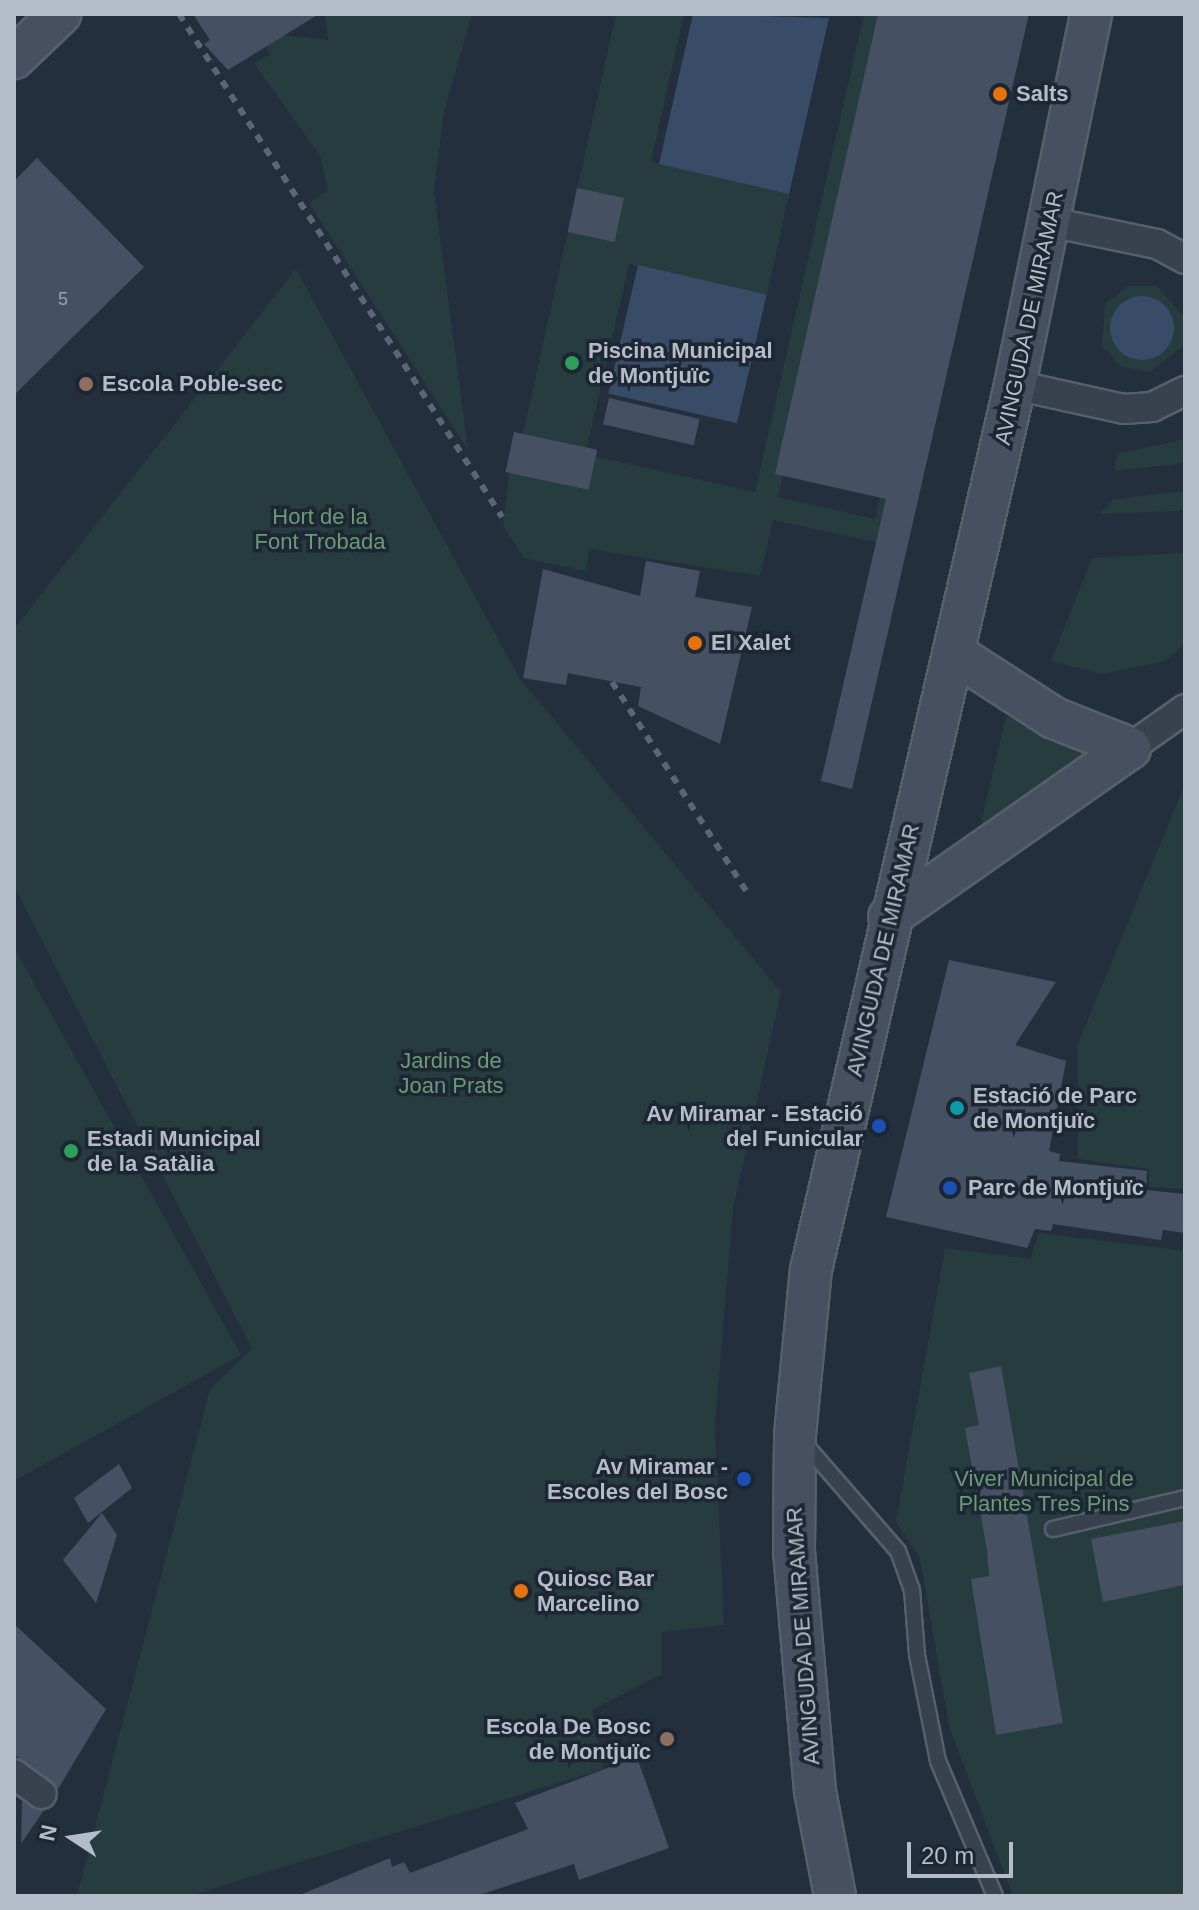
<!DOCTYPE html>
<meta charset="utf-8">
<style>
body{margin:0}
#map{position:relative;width:1199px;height:1910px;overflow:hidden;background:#242f3e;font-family:Helvetica,sans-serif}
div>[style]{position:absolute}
.green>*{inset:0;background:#263c3f}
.water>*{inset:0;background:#394c67;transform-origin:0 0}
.round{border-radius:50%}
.building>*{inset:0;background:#455162;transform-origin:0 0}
.roads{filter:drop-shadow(2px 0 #565f6c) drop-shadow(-2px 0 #565f6c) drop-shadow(0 2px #565f6c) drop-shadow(0 -2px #565f6c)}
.lane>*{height:14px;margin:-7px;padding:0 7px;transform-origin:7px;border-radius:7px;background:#38414e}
.street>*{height:28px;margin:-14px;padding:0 14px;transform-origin:14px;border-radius:14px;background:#38414e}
.secondary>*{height:40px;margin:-20px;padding:0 20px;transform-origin:20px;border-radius:20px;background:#465061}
.rail>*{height:6px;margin-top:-3px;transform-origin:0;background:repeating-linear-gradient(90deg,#5a6575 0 8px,transparent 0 16px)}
.dots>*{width:22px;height:22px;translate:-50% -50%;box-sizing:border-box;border:4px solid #1d2633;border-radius:50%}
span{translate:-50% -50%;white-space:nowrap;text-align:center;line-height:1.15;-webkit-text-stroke:7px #1d2633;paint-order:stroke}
.number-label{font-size:18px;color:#98a1af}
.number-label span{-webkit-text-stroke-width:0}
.poi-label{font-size:22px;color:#b4bcc9;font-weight:700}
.left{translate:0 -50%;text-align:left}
.right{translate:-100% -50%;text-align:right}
.street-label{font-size:22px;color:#b4bcc9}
.park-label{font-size:22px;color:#6b9a76}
.frame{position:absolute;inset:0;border:16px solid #b4bcc9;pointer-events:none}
.north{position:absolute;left:32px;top:1798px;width:80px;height:80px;-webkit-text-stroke:6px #1d2633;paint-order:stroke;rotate:282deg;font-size:22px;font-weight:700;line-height:32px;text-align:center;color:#b4bcc9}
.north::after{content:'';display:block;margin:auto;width:28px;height:36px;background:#b4bcc9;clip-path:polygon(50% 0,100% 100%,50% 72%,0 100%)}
.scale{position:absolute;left:907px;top:1842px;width:106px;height:36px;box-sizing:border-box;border:4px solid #b4bcc9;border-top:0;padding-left:10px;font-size:24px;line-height:28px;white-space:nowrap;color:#b4bcc9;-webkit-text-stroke:6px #1d2633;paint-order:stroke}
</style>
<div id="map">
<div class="green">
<i style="clip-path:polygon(325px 14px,472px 14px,444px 111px,434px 191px,468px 450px,309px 203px,328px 190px,320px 156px,254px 63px,270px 54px,260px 33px,328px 40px)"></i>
<i style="clip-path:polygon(616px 14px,684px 14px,651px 162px,789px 194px,767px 295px,629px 264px,587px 447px,597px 450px,597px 457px,755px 492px,864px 14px,889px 14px,778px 497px,875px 519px,989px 14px,907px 549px,773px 520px,760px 576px,589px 549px,586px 571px,524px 558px,503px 526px,514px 432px,523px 434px)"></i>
<i style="clip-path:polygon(296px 269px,520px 679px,781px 992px,733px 1209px,715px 1424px,724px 1625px,662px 1632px,662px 1674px,592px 1710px,604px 1769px,189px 1896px,77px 1896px,210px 1389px,252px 1349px,14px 886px,14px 629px)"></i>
<i style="clip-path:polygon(1128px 286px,1157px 286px,1185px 318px,1183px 346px,1150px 372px,1121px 367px,1102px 346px,1105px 304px)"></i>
<i style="clip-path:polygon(1185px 439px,1185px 463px,1115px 471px,1117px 454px)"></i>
<i style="clip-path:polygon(1185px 491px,1185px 508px,1177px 511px,1100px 514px,1114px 499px)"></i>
<i style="clip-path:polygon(1185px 553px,1185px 644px,1165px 661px,1102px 674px,1051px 661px,1092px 558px)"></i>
<i style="clip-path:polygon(1006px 716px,1085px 748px,1087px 757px,991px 834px,981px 823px)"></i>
<i style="clip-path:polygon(1185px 784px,1185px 1189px,1149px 1187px,1149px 1169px,1078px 1159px,1078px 1044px)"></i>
<i style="clip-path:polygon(14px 947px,241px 1355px,14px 1481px)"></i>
<i style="clip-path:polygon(1039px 1233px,1185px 1251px,1185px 1896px,1013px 1896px,949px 1726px,920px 1558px,896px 1522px,945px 1248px,1030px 1259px)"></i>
</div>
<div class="water">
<i style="clip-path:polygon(693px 14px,829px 18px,789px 194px,659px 164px)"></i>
<i style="left:638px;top:265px;width:132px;height:132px;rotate:13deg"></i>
<i class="round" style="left:1110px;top:296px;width:64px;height:64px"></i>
</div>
<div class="building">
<i style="clip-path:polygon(193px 14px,319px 14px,228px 70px,204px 44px,210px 40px)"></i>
<i style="clip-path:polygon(878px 14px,1029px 14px,852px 789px,821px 781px,886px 499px,775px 474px)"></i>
<i style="clip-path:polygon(37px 158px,144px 267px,14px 395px,14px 181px)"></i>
<i style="left:577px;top:188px;width:48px;height:45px;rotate:12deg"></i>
<i style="left:609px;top:398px;width:93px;height:27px;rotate:13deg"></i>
<i style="left:514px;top:432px;width:85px;height:41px;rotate:12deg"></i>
<i style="clip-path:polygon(646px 561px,700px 571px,695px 597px,752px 607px,720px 744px,638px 706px,641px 687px,568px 673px,566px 685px,523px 678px,543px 569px,640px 596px)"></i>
<i style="clip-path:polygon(949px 960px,1056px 982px,1015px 1045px,1066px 1061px,1049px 1151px,1060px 1154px,1059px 1161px,1147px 1171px,1146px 1190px,1185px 1194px,1185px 1233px,1163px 1230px,1161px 1240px,1053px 1224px,1051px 1231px,1035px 1229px,1027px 1248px,886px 1217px)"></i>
<i style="clip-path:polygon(1001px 1366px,1063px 1723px,996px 1735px,971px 1579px,989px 1576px,987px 1550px,965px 1428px,979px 1425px,969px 1373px)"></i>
<i style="clip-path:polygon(119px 1464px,132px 1488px,88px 1523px,74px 1498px)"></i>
<i style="clip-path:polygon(102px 1513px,117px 1535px,96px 1603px,63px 1560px)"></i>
<i style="clip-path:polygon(1185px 1521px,1185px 1585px,1103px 1602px,1091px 1539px)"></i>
<i style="clip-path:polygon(14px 1624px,106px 1709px,58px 1789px,14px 1754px)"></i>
<i style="clip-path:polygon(637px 1757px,669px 1848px,579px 1880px,574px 1864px,476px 1896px,297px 1896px,390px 1858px,392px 1867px,404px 1862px,410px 1873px,528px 1829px,515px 1803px)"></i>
<i style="clip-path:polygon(22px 1801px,44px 1810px,21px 1844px)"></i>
</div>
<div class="roads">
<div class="lane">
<i style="left:804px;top:1443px;width:143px;rotate:49deg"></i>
<i style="left:898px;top:1551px;width:41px;rotate:70.3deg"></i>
<i style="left:912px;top:1590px;width:65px;rotate:85.6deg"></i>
<i style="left:917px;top:1655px;width:108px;rotate:78.8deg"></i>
<i style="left:938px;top:1761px;width:147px;rotate:67.1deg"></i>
<i style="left:1053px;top:1529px;width:136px;rotate:-13.2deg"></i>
</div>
<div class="street">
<i style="left:1050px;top:222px;width:109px;rotate:11.6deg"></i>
<i style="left:1157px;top:244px;width:32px;rotate:28deg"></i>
<i style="left:1015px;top:385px;width:112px;rotate:12.4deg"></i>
<i style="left:1124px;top:409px;width:28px;rotate:-4deg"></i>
<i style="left:1152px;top:407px;width:37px;rotate:-26deg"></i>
<i style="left:1130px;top:748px;width:67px;rotate:-35.3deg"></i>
<i style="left:14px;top:1774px;width:34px;rotate:36deg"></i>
</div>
<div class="secondary">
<i style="left:14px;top:58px;width:64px;rotate:-43.7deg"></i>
<i style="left:955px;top:654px;width:118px;rotate:32.9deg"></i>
<i style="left:1054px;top:718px;width:82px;rotate:21.5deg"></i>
<i style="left:889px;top:917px;width:294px;rotate:-35deg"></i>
<i style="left:835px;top:1896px;width:107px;rotate:-100.8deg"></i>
<i style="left:815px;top:1791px;width:240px;rotate:-95deg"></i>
<i style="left:794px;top:1552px;width:117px;rotate:-89.5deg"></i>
<i style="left:795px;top:1435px;width:166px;rotate:-84.5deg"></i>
<i style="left:811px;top:1270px;width:908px;rotate:-77.02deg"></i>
<i style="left:1015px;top:385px;width:379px;rotate:-78.4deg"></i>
</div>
</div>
<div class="rail">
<i style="left:179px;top:14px;width:598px;rotate:57.29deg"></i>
<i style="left:612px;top:682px;width:253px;rotate:57.3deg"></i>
</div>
<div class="dots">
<i style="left:1000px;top:94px;background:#e8710a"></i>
<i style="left:572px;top:363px;background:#2e9e5b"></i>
<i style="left:86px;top:384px;background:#8d6e63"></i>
<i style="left:695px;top:643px;background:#e8710a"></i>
<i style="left:957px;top:1108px;background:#0f9aa8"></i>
<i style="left:879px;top:1126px;background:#1a4fb4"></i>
<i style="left:71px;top:1151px;background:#2e9e5b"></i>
<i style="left:950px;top:1188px;background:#1a4fb4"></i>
<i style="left:744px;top:1479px;background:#1a4fb4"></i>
<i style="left:521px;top:1591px;background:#e8710a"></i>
<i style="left:667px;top:1739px;background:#8d6e63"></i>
</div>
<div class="number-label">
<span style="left:63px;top:299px">5</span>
</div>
<div class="poi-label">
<span class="left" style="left:1016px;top:94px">Salts</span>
<span class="left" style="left:588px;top:363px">Piscina Municipal<br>de Montjuïc</span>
<span class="left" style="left:102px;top:384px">Escola Poble-sec</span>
<span class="left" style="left:711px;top:643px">El Xalet</span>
<span class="left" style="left:973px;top:1108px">Estació de Parc<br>de Montjuïc</span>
<span class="right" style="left:863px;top:1126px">Av Miramar - Estació<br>del Funicular</span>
<span class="left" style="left:87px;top:1151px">Estadi Municipal<br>de la Satàlia</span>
<span class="left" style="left:968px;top:1188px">Parc de Montjuïc</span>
<span class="right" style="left:728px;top:1479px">Av Miramar -<br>Escoles del Bosc</span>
<span class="left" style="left:537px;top:1591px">Quiosc Bar<br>Marcelino</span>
<span class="right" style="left:651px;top:1739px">Escola De Bosc<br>de Montjuïc</span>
</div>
<div class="street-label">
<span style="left:1029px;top:318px;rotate:-78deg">AVINGUDA DE MIRAMAR</span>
<span style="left:883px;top:950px;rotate:-77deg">AVINGUDA DE MIRAMAR</span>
<span style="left:803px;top:1636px;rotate:-94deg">AVINGUDA DE MIRAMAR</span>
</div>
<div class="park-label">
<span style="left:320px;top:529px">Hort de la<br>Font Trobada</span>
<span style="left:451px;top:1073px">Jardins de<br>Joan Prats</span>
<span style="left:1044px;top:1491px">Viver Municipal de<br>Plantes Tres Pins</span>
</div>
<div class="frame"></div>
<div class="north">N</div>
<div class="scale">20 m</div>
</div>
